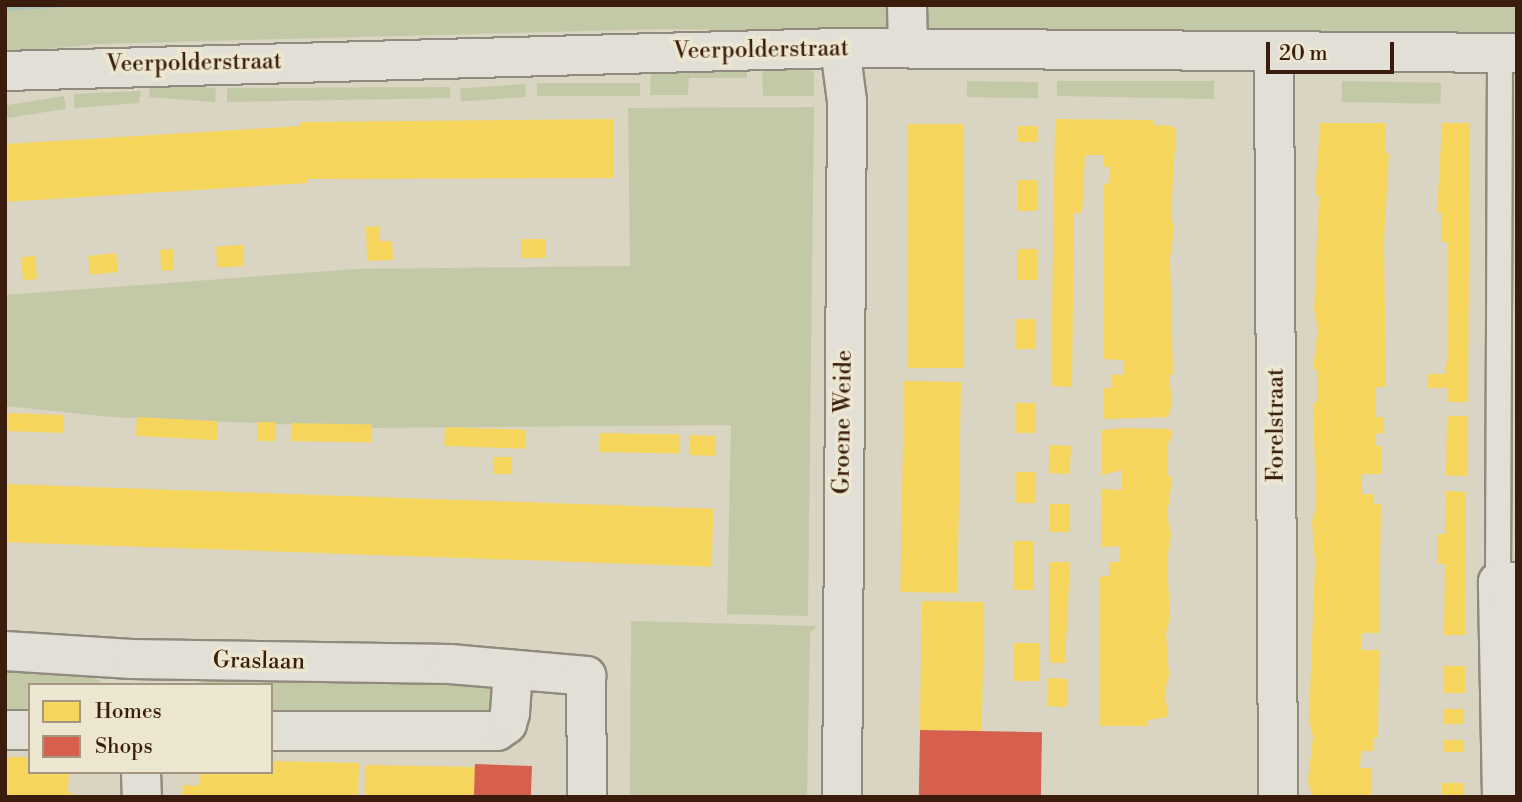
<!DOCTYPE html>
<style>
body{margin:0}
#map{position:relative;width:1522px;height:802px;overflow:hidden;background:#dad4c2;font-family:"Libre Bodoni",serif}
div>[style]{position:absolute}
.green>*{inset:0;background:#c3c9a6;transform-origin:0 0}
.water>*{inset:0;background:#abc1ba}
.homes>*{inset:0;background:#f6d55c;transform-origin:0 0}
.shops>*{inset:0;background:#d6604d;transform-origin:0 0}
.roads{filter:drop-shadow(2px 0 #918a7e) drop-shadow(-2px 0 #918a7e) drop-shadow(0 2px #918a7e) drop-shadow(0 -2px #918a7e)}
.lane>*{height:24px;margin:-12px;padding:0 12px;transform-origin:12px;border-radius:12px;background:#e2dfd6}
.street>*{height:38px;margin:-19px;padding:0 19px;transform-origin:19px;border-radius:19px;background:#e2dfd6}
span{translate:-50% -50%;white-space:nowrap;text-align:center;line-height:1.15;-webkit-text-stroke:7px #ede6d0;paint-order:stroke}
.street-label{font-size:23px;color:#3a1d0c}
.frame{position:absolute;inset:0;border:7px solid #3a1d0c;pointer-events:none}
.legend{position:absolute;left:28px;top:683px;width:245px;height:91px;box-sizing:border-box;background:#ede6d0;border:2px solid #a59682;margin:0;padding:9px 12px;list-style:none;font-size:21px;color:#3a1d0c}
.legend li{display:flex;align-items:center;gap:14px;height:35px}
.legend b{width:35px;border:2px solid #a59682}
.scale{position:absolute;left:1266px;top:42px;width:128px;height:32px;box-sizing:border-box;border:4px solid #3a1d0c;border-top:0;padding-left:9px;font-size:21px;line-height:24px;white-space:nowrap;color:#3a1d0c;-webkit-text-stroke:5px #ede6d0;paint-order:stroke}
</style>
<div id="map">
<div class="green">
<i style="clip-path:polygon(107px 5px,1517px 5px,1517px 38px,1095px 35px,946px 28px,847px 32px,662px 29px,98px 44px,5px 53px,5px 11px)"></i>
<i style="clip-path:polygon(762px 66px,801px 66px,814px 72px,814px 96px,763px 96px)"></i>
<i style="clip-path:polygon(651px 67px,747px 67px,747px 78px,689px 78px,688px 95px,650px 95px)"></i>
<i style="left:967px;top:81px;width:71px;height:16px;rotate:1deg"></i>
<i style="clip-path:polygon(1057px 81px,1214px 81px,1214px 99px,1057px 96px)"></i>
<i style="left:1342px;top:81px;width:99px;height:21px;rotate:1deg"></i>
<i style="left:640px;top:83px;width:13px;height:103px;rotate:90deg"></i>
<i style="left:525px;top:84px;width:13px;height:65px;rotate:86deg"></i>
<i style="clip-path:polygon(450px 87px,450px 98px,227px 102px,227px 88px)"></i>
<i style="left:216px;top:88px;width:14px;height:66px;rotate:94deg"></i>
<i style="clip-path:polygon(141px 91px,139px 103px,74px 108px,74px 94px)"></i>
<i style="left:64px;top:96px;width:13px;height:59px;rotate:81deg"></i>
<i style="clip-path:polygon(814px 107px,808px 616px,727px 614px,731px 425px,372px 428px,111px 417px,5px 406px,5px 295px,356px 269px,630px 266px,628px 108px)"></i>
<i style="clip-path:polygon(631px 621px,817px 626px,810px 633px,807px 797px,630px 797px)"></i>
<i style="clip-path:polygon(5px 671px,92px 674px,103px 685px,30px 685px,30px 714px,5px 713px)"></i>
<i style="clip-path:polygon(212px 678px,497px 682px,502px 720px,271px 714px,271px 685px,192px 685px)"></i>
</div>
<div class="water">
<i style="clip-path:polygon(5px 5px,107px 5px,5px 11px)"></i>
</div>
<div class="homes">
<i style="clip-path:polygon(614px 119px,614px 178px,307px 179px,307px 183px,5px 202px,5px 144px,301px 126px,300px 122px)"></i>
<i style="clip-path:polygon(1055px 119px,1154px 120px,1153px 125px,1172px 126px,1176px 130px,1171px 213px,1174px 230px,1170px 258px,1173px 374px,1169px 375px,1172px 404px,1168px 417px,1104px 419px,1104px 388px,1111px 388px,1111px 374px,1123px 375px,1123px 360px,1103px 359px,1104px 184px,1110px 183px,1110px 167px,1103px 167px,1103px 155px,1085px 155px,1082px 213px,1074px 213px,1072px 387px,1051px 386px)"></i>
<i style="clip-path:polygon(1320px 123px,1386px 123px,1385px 153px,1389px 153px,1384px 241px,1386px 387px,1375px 387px,1375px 417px,1383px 417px,1383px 433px,1375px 434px,1375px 446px,1381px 446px,1381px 474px,1362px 474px,1362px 494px,1374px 494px,1374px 504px,1381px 504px,1379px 633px,1361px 633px,1361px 650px,1379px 650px,1378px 738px,1373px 738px,1373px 751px,1361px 751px,1360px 768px,1371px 768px,1372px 797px,1312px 797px,1308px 780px,1313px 737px,1309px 720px,1315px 563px,1312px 521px,1316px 506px,1313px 403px,1317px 401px,1317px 371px,1313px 368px,1318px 328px,1314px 310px,1319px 196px,1315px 194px)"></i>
<i style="clip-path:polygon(1442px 123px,1470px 123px,1468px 402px,1447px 402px,1447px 388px,1428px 388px,1428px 374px,1445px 374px,1447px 359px,1448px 242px,1441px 242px,1441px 213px,1437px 213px)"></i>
<i style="left:907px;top:124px;width:57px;height:244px"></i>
<i style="left:1018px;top:126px;width:20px;height:16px"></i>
<i style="left:1018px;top:180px;width:19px;height:31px"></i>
<i style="clip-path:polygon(379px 226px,380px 241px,392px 241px,393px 260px,367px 261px,366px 227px)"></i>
<i style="left:521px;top:239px;width:25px;height:19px"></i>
<i style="left:243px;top:245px;width:21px;height:27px;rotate:87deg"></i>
<i style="left:173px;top:249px;width:21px;height:13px;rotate:87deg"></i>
<i style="left:1017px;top:249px;width:20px;height:31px"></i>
<i style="left:116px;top:253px;width:19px;height:28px;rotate:84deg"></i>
<i style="left:35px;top:256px;width:23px;height:14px;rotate:85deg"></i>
<i style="left:1016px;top:319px;width:20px;height:30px"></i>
<i style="left:904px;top:381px;width:57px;height:211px;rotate:1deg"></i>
<i style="left:1015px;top:403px;width:20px;height:30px"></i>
<i style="left:5px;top:413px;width:59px;height:18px;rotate:2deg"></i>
<i style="left:1468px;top:416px;width:60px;height:21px;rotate:91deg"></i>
<i style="left:137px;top:417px;width:81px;height:19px;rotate:3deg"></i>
<i style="left:257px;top:422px;width:18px;height:19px"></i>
<i style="left:291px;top:423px;width:81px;height:18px;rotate:1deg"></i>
<i style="left:445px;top:427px;width:81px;height:19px;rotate:2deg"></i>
<i style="clip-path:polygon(1123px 428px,1169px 429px,1173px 433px,1168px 444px,1168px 475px,1172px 478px,1167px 516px,1171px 534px,1167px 561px,1170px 617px,1166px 633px,1169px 675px,1165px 691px,1168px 717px,1147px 720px,1147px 726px,1099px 726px,1100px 577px,1109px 576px,1110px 562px,1120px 562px,1120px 546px,1101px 547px,1102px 489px,1122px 490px,1122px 470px,1102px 475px,1102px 430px)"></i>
<i style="left:599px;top:433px;width:81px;height:19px;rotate:1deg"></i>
<i style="left:690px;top:435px;width:26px;height:20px;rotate:2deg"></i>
<i style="left:1050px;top:445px;width:21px;height:28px;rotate:3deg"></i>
<i style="left:493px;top:457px;width:19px;height:17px"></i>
<i style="left:1015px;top:472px;width:20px;height:31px"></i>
<i style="left:5px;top:484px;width:709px;height:58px;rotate:2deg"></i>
<i style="clip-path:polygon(1446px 491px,1466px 492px,1465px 635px,1444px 635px,1445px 564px,1437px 564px,1437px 534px,1445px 534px)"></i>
<i style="left:1050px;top:504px;width:20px;height:28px"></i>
<i style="left:1014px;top:541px;width:20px;height:49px"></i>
<i style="clip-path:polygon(1049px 562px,1070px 562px,1065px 663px,1049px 663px)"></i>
<i style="left:922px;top:601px;width:62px;height:129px;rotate:1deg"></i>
<i style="left:1014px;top:643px;width:26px;height:38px"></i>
<i style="left:1444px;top:666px;width:21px;height:27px"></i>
<i style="left:1048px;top:678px;width:20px;height:28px;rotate:3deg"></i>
<i style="left:1443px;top:709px;width:21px;height:15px"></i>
<i style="left:1443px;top:740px;width:21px;height:12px"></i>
<i style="clip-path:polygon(5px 757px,30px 757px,30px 772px,69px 772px,68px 792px,80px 797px,5px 797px)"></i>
<i style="clip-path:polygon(271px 761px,359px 763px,358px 797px,182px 797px,183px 785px,198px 786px,201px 772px,271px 772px)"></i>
<i style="left:365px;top:765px;width:110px;height:32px;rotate:1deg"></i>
<i style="left:1442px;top:783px;width:22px;height:14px"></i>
</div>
<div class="shops">
<i style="left:920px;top:730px;width:122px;height:65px;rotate:1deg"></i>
<i style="left:475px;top:764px;width:57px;height:33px;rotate:2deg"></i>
</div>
<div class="roads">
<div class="lane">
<i style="left:1498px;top:582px;width:529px;rotate:-89.78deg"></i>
</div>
<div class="street">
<i style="left:907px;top:5px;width:43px;rotate:88.7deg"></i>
<i style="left:840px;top:48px;width:53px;rotate:82.5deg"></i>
<i style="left:847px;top:101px;width:696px;rotate:90.41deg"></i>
<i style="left:1274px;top:54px;width:743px;rotate:89.69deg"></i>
<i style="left:5px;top:71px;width:835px;rotate:-1.58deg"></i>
<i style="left:840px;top:48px;width:677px;rotate:0.42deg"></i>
<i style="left:5px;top:651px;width:127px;rotate:3.6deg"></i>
<i style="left:132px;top:659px;width:318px;rotate:0.9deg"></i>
<i style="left:450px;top:664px;width:137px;rotate:5deg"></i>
<i style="left:586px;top:676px;width:121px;rotate:89.5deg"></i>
<i style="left:5px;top:730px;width:25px"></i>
<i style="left:271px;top:731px;width:226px"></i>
<i style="left:497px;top:731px;width:12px;rotate:-35deg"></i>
<i style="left:507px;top:724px;width:11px;rotate:-75deg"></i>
<i style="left:510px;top:713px;width:43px;rotate:-86deg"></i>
<i style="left:141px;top:772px;width:25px;rotate:88deg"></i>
<i style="left:1502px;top:797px;width:215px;rotate:-91.1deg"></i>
<i style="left:1498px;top:582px;width:19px"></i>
</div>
</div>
<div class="street-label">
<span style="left:761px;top:50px;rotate:-1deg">Veerpolderstraat</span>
<span style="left:194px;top:63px;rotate:-1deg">Veerpolderstraat</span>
<span style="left:843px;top:422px;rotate:-89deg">Groene Weide</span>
<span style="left:1276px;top:425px;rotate:-90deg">Forelstraat</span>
<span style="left:259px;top:661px;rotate:1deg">Graslaan</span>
</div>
<div class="frame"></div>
<ul class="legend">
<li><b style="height:19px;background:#f6d55c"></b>Homes</li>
<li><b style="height:19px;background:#d6604d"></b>Shops</li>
</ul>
<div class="scale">20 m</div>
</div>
